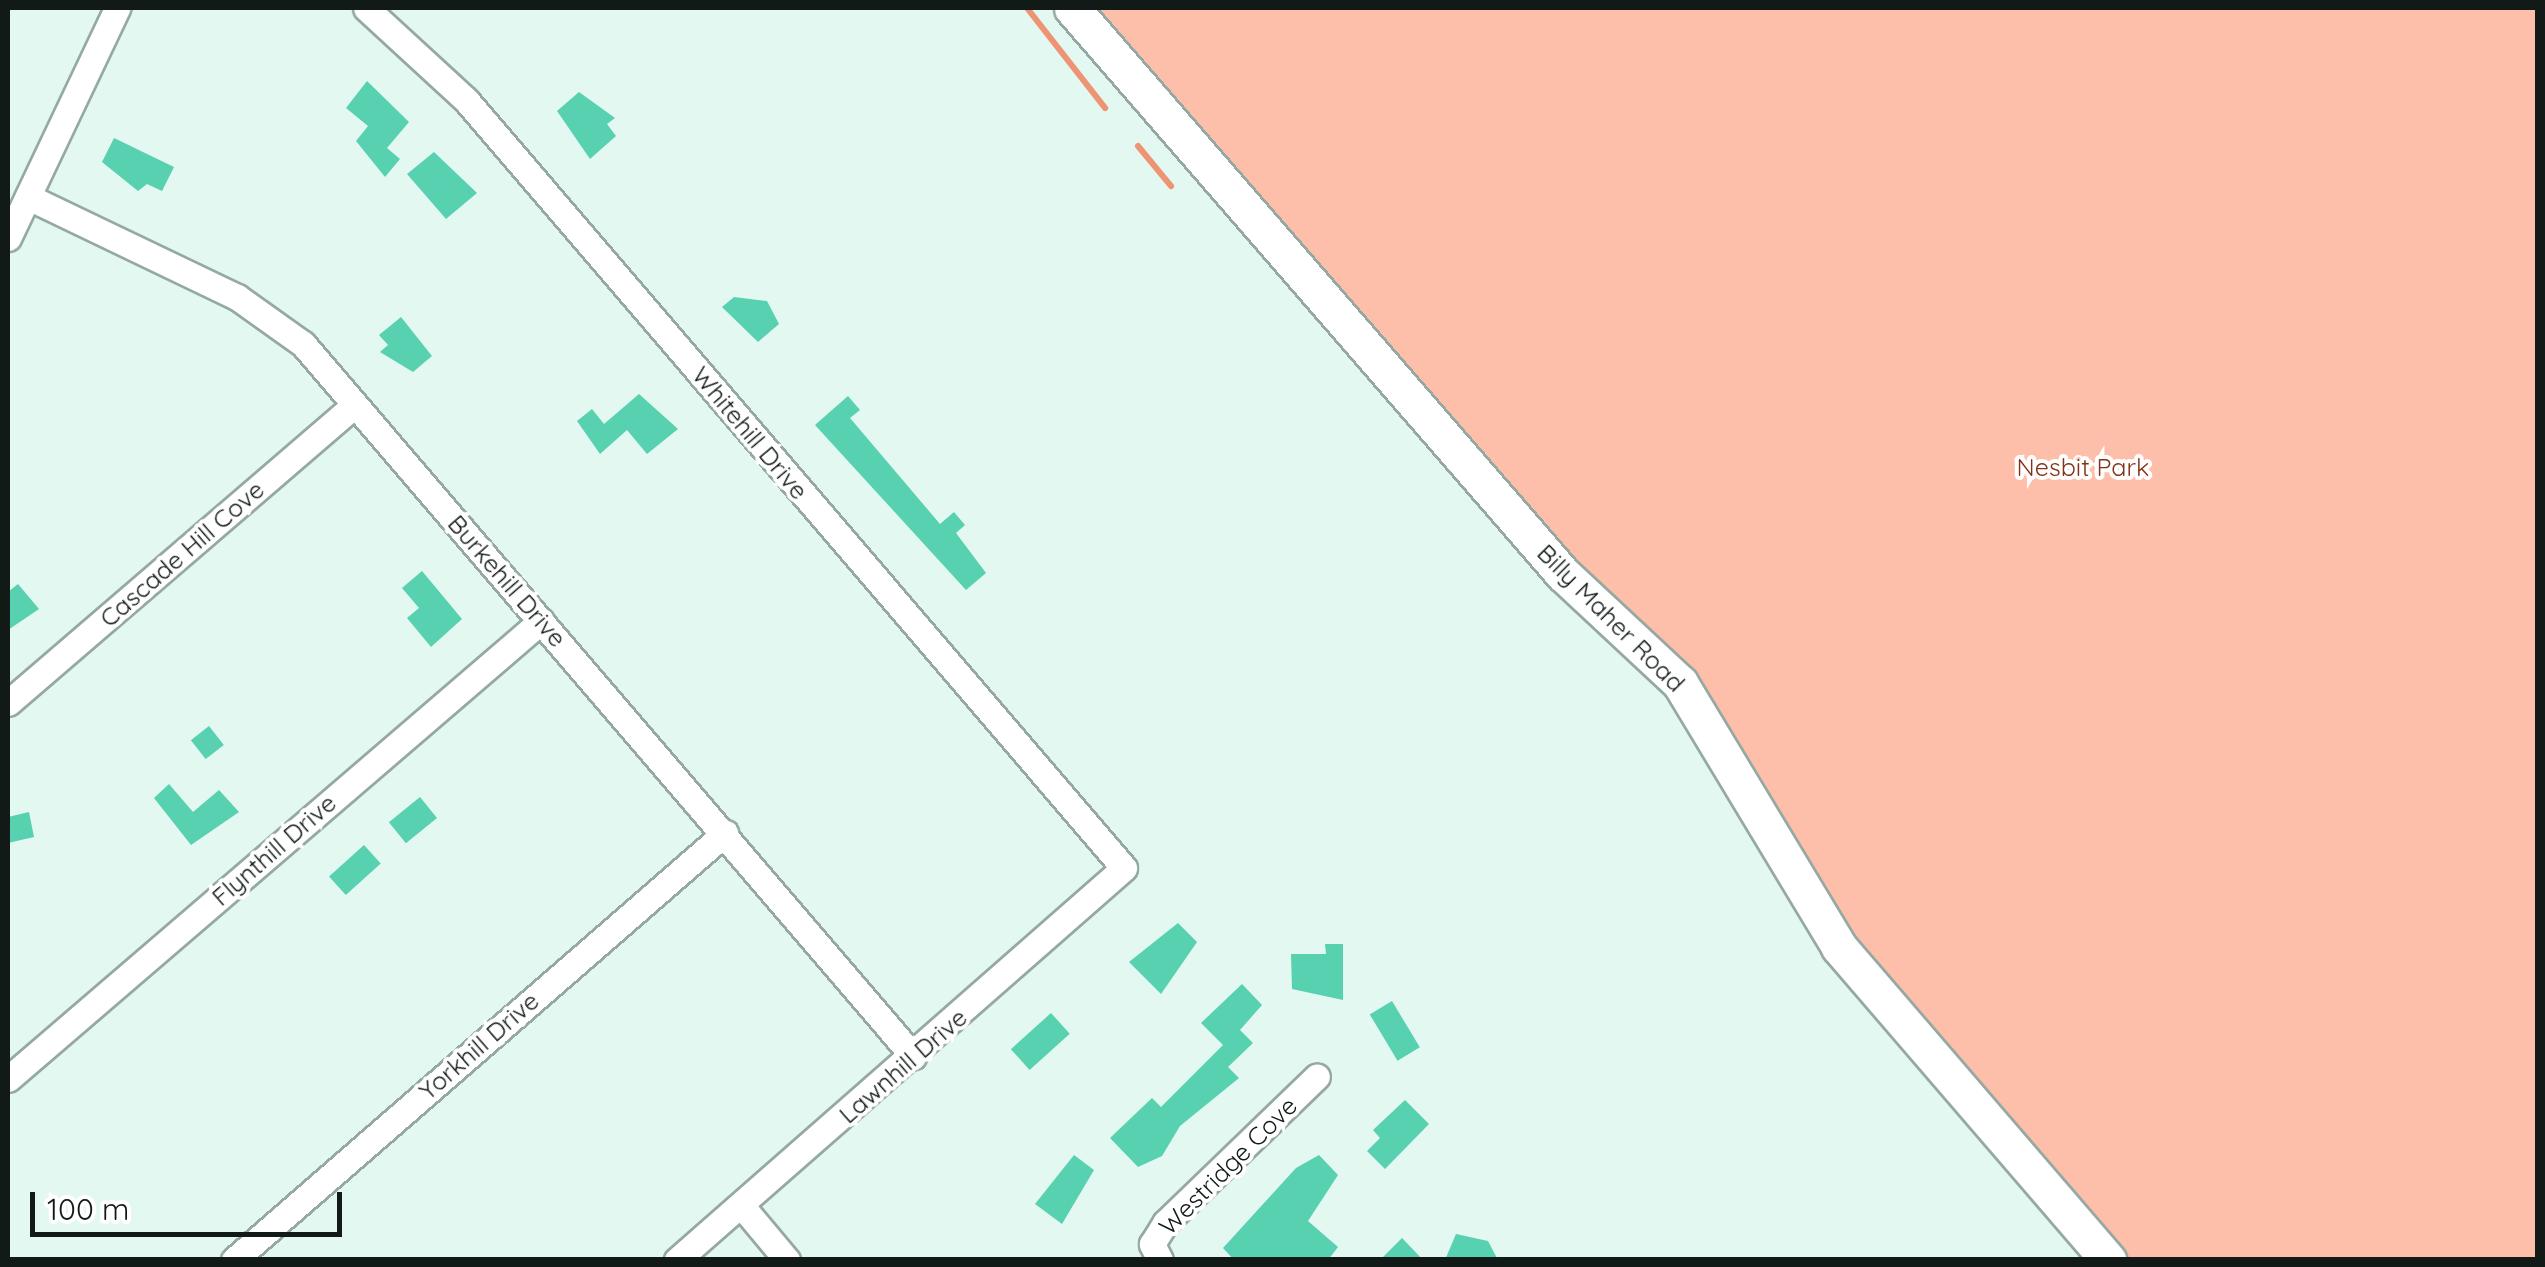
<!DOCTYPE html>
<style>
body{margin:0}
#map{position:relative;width:2545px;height:1267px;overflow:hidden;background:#e2f8f0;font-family:Quicksand,sans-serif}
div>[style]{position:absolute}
.green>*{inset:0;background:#fdbeaa}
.stream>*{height:6px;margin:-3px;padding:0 3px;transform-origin:3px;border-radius:3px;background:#ef9375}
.building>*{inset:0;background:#57d1af;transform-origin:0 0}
.roads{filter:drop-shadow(2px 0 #95a9a2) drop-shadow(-2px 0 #95a9a2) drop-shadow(0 2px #95a9a2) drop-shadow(0 -2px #95a9a2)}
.street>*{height:25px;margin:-12.5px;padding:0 12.5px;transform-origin:12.5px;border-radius:12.5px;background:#fff}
.secondary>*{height:35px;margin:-17.5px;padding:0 17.5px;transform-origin:17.5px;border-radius:17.5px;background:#fff}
span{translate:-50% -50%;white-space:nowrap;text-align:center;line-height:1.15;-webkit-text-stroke:8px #fff;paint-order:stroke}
.street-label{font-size:25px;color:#121a17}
.park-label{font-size:25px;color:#843216}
.frame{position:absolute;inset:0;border:10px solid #121a17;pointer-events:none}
.scale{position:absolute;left:30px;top:1192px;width:312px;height:45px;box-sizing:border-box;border:5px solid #121a17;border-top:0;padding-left:12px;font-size:30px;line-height:35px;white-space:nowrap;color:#121a17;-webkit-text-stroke:8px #fff;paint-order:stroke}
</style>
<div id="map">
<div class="green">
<i style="clip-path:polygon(1064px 8px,2537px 8px,2537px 1259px,2104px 1259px,1824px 923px,1692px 700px)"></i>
</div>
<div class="stream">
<i style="left:1027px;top:8px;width:127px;rotate:52deg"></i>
<i style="left:1138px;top:146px;width:52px;rotate:50.5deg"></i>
</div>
<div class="building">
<i style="clip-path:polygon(367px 81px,409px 122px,387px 148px,400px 159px,385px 177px,356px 141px,368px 126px,346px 108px)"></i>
<i style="clip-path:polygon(579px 92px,615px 118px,607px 124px,616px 136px,590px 159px,557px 111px)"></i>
<i style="clip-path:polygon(114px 138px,174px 167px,162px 191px,147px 184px,138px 191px,102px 162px)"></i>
<i style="clip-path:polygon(434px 152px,477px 193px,446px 219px,407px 174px)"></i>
<i style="clip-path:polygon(734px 297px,767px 301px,779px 324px,758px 342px,722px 307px)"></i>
<i style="clip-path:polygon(401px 317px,432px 356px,413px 372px,380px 352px,388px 345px,379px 335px)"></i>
<i style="clip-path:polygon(639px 394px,678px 429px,647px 454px,627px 430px,600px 454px,577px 421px,592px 409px,604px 424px)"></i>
<i style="clip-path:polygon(848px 396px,860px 410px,850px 418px,940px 524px,954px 512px,965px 525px,956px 533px,986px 573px,966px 590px,815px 425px)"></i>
<i style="clip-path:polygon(422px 571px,462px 619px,431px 647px,407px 618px,419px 608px,402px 588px)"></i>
<i style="clip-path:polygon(18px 584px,39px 609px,8px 630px,8px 592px)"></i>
<i style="left:209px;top:726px;width:24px;height:23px;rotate:52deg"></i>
<i style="clip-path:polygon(169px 784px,193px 812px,219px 790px,239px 812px,191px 845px,154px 798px)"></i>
<i style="left:420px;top:797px;width:27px;height:40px;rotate:51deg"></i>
<i style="clip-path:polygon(29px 812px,34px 837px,8px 843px,8px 817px)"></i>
<i style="left:364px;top:845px;width:25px;height:47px;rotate:48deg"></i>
<i style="clip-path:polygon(1178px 923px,1197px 942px,1161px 994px,1129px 962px)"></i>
<i style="clip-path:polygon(1325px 944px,1343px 944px,1343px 1000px,1292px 989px,1291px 954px,1326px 954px)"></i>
<i style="clip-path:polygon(1242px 984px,1262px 1005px,1240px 1030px,1253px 1043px,1228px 1067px,1239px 1078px,1180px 1126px,1162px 1156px,1138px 1167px,1110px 1138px,1152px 1098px,1161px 1107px,1223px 1045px,1201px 1023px)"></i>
<i style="left:1392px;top:1001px;width:54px;height:26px;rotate:59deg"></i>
<i style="left:1051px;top:1013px;width:28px;height:54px;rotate:48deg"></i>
<i style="clip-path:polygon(1405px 1100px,1429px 1124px,1385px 1169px,1367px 1151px,1380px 1138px,1373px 1130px)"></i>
<i style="clip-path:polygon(1074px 1155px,1094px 1170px,1062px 1224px,1035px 1204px)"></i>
<i style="clip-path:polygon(1319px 1155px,1338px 1175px,1308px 1221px,1338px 1247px,1328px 1260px,1234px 1260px,1223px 1248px,1296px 1168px)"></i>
<i style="clip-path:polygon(1456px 1234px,1488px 1241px,1498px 1260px,1445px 1260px)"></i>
<i style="clip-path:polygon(1402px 1238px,1423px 1260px,1380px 1260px)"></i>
</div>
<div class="roads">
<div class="street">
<i style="left:366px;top:8px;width:136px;rotate:42.6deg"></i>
<i style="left:466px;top:100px;width:1011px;rotate:49.41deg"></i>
<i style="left:1124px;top:868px;width:595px;rotate:138.75deg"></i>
<i style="left:28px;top:197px;width:232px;rotate:25.6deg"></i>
<i style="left:237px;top:297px;width:81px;rotate:35.5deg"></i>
<i style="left:303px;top:344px;width:938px;rotate:49.41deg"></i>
<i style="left:8px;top:238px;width:255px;rotate:-64.6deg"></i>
<i style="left:8px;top:703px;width:457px;rotate:-40.7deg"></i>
<i style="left:8px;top:1079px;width:703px;rotate:-40.67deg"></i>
<i style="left:741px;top:1205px;width:72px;rotate:50.1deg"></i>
<i style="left:234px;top:1260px;width:651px;rotate:-41.01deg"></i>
<i style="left:1160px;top:1260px;width:18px;rotate:-117deg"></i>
<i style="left:1152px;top:1244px;width:25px;rotate:-58deg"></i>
<i style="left:1165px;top:1223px;width:211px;rotate:-44deg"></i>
</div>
<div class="secondary">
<i style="left:1072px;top:8px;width:749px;rotate:49.06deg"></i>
<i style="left:1563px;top:574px;width:160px;rotate:43deg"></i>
<i style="left:1680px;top:683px;width:308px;rotate:58.9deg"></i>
<i style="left:1839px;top:947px;width:413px;rotate:49.3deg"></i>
</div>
</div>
<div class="street-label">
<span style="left:750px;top:433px;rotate:50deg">Whitehill Drive</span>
<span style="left:182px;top:554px;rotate:-41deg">Cascade Hill Cove</span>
<span style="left:507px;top:581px;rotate:49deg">Burkehill Drive</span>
<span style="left:1611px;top:618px;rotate:45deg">Billy Maher Road</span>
<span style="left:274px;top:850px;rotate:-41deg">Flynthill Drive</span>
<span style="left:479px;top:1046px;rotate:-41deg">Yorkhill Drive</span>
<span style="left:903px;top:1066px;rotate:-41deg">Lawnhill Drive</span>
<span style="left:1228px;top:1166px;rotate:-45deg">Westridge Cove</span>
</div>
<div class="park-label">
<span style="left:2083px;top:467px">Nesbit Park</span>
</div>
<div class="frame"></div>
<div class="scale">100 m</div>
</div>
